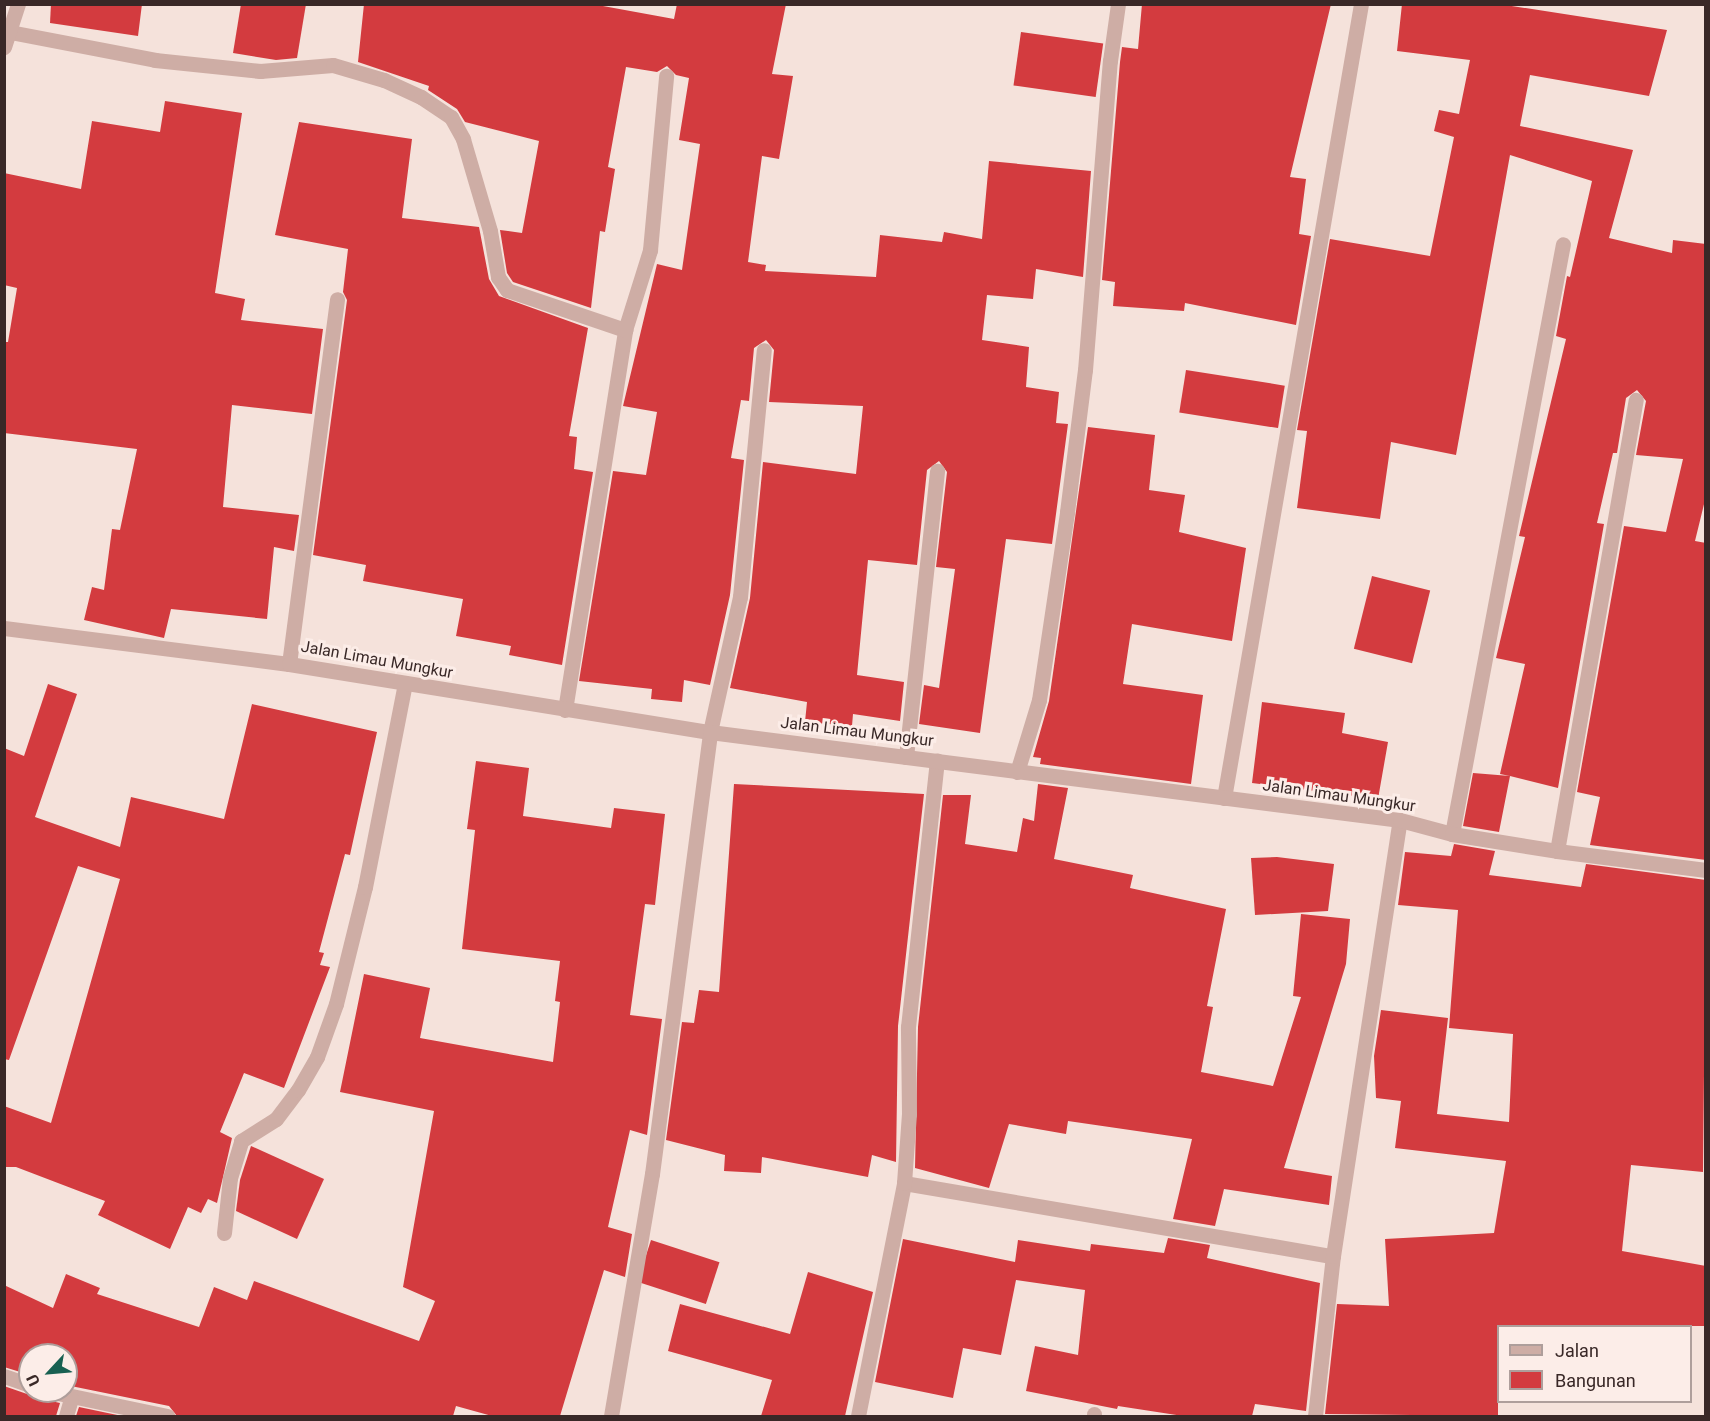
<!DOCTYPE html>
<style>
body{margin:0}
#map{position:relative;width:1710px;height:1421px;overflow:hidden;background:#f5e2db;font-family:Roboto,sans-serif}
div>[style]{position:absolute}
.building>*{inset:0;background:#d33b3f;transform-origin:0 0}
.minor>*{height:15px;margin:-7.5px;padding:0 7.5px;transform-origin:7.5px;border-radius:7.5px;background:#ceada5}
.tertiary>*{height:15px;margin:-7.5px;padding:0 7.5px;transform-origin:7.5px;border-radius:7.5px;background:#ceada5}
span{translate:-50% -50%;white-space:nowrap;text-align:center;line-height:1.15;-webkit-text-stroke:6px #fcede8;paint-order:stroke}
.street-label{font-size:16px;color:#392827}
.frame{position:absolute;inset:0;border:6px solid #392827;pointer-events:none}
.legend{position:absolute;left:1497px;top:1325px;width:195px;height:78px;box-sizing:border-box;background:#fcede8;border:2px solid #ae9e9b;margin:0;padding:8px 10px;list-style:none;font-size:18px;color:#392827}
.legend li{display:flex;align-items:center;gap:12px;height:30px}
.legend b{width:30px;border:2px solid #ae9e9b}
.north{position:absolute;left:18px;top:1343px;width:60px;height:60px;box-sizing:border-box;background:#fcede8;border:2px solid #ae9e9b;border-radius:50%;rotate:244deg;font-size:16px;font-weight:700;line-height:24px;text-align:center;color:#392827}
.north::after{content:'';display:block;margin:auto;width:21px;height:27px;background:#186051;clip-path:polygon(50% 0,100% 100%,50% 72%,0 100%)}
</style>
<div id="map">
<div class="building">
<i style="clip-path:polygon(51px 4px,142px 4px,138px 36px,50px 23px)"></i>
<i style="clip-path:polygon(241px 4px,306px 4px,297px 58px,276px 60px,233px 53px)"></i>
<i style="clip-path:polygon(364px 4px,592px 4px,674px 19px,677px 4px,786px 4px,772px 74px,793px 76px,779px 159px,762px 156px,748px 262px,766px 265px,765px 271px,876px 277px,880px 235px,942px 242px,944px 232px,982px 239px,989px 161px,1091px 171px,1083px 277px,1036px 269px,1033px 299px,987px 295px,982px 340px,1029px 347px,1026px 387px,1059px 392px,1056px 423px,1068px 424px,1052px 544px,1006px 539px,980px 733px,919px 724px,924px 685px,939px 688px,955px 569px,936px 567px,947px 472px,939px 461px,927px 470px,917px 565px,868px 560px,857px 675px,904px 682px,900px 721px,853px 714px,852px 726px,805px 722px,807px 702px,730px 688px,750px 598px,763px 462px,856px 474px,863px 406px,769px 402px,774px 350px,766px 340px,754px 348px,749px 401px,741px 400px,731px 458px,744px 460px,730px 595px,710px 685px,684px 680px,682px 702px,651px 699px,652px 689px,579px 681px,613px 471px,646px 475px,657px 412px,623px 406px,657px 264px,682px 270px,700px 144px,679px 140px,689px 78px,676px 75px,667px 66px,657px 72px,626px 67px,608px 167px,615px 169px,605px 232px,600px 231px,591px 308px,513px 282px,507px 273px,500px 230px,522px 233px,539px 141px,465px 122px,457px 109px,428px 90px,429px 86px,358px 62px)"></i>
<i style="clip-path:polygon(1142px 4px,1331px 4px,1290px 177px,1306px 179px,1299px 234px,1311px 236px,1296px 325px,1185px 303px,1184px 311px,1113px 306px,1115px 282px,1102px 280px,1120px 62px,1122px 47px,1138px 49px)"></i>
<i style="clip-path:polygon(1402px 4px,1499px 4px,1667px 30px,1649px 96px,1530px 75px,1520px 126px,1633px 150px,1609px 238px,1672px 253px,1673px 240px,1706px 244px,1706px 496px,1695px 541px,1706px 543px,1706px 860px,1590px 845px,1600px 797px,1577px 792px,1624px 526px,1666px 532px,1683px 459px,1636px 455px,1646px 401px,1637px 390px,1626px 398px,1617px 453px,1613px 453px,1597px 523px,1604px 524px,1558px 788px,1510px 776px,1499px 832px,1463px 826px,1473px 773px,1510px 776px,1500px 774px,1525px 664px,1496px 658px,1525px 537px,1519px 536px,1566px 339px,1556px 336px,1567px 276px,1570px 277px,1592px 181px,1510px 155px,1456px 455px,1391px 442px,1380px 519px,1297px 508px,1307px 431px,1297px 430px,1330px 239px,1430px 256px,1454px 137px,1434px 131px,1439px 110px,1459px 114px,1470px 60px,1397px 51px)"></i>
<i style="left:1021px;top:32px;width:83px;height:54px;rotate:8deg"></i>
<i style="clip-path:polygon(165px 101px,242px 113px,215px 293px,245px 299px,241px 320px,323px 329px,312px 414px,232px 405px,223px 507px,299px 515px,294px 551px,274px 547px,267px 619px,171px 609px,164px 638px,84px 620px,92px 587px,104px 590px,112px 529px,120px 530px,137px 449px,4px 433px,4px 342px,8px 342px,17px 288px,4px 285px,4px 173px,81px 189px,92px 121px,160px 132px)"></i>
<i style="clip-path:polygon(299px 122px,412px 139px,402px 218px,479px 227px,489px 279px,499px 296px,588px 328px,569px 436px,577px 437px,574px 469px,593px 472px,562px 665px,509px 655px,511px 646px,456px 636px,463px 599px,363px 581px,366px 565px,313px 555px,347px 300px,343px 292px,348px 249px,275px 235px)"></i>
<i style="left:1186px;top:370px;width:100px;height:43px;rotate:9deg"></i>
<i style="clip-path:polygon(1088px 427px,1155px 435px,1149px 490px,1185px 495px,1179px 532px,1246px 548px,1232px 641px,1132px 624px,1123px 684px,1203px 695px,1191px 784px,1040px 764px,1041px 758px,1033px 757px,1049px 701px)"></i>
<i style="left:1372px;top:576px;width:60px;height:75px;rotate:14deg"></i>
<i style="clip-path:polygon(48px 684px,77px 694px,35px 817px,120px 847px,131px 797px,224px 819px,252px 704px,377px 732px,350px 855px,345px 854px,319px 952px,324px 953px,320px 965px,330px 967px,284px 1088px,244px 1073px,220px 1132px,232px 1138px,217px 1203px,208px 1199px,201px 1213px,188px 1207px,170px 1249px,98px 1215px,105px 1201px,16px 1167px,4px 1167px,4px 1106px,51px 1123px,120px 879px,78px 866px,9px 1060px,4px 1059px,4px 748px,24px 756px)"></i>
<i style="clip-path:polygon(1262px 702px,1345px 713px,1342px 733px,1388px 742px,1378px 799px,1252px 783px)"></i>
<i style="clip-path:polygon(476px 761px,529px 768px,523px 816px,611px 828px,614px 808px,665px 814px,655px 905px,645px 904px,630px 1015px,662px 1019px,647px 1135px,630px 1130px,608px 1227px,632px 1234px,625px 1277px,604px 1270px,560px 1416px,492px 1416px,456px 1406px,453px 1416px,177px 1416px,169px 1406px,66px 1385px,66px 1355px,30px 1355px,30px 1375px,4px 1367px,4px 1285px,53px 1308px,66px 1274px,100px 1288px,97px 1294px,199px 1327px,214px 1287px,247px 1300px,254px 1281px,419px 1341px,435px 1301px,403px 1287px,434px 1111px,340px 1092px,364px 974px,430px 988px,420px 1038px,553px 1062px,560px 1002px,555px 1001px,560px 961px,462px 949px,475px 830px,467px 829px)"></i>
<i style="clip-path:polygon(734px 784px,924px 794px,898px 1026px,896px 1162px,872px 1155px,868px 1177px,762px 1157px,761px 1173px,724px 1171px,725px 1155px,666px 1140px,682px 1022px,694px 1023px,699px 990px,719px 992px)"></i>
<i style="clip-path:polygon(1038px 784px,1068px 788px,1054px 859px,1133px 875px,1130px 888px,1226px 909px,1207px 1006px,1213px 1007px,1201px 1072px,1273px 1086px,1301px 997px,1293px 996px,1301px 914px,1350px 919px,1346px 964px,1284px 1168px,1332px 1176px,1329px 1205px,1224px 1189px,1215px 1226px,1173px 1219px,1192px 1139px,1068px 1121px,1066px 1134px,1009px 1124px,989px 1188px,915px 1168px,918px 1027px,943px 795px,971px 795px,965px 844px,1017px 852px,1023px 818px,1034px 821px)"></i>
<i style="clip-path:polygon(1454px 844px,1495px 851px,1489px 875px,1581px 887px,1586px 864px,1706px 880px,1703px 1172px,1631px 1165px,1622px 1251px,1706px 1266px,1706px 1326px,1498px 1326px,1498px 1416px,1325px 1414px,1337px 1304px,1389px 1306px,1385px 1239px,1494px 1233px,1506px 1161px,1395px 1148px,1401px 1101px,1376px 1098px,1374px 1056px,1381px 1010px,1448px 1018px,1437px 1114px,1509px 1122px,1513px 1034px,1449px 1028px,1458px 910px,1398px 905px,1405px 852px,1451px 856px)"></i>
<i style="clip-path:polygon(1277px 857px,1334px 864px,1328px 911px,1255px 915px,1251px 858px)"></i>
<i style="clip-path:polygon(251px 1146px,324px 1179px,297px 1239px,236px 1211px,240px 1180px)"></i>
<i style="clip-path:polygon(1168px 1238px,1210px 1245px,1207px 1258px,1320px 1283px,1306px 1411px,1255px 1404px,1252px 1416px,1183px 1416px,1118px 1406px,1117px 1409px,1026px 1391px,1035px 1346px,1078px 1355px,1085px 1290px,1016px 1280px,1001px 1355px,963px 1348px,953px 1398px,875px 1382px,903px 1239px,1015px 1262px,1018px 1240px,1090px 1251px,1091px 1244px,1164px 1253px)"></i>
<i style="left:651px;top:1240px;width:72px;height:44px;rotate:18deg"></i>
<i style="clip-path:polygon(808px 1272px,873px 1292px,845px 1416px,761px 1416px,772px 1380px,668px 1351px,680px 1304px,790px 1334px)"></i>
<i style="clip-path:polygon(4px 1386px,27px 1394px,38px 1391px,42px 1399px,60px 1403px,56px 1416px,4px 1416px)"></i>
<i style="clip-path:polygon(79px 1407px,122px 1416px,76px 1416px)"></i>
</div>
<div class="minor">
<i style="left:10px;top:32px;width:148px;rotate:10.9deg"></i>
<i style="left:155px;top:60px;width:106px;rotate:6deg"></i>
<i style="left:260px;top:71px;width:73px;rotate:-4.7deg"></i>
<i style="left:333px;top:65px;width:53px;rotate:16.4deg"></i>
<i style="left:384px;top:80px;width:41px;rotate:24.7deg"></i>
<i style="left:421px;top:97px;width:36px;rotate:34deg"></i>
<i style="left:451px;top:117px;width:25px;rotate:61deg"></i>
<i style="left:463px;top:139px;width:96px;rotate:73.6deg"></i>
<i style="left:490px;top:231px;width:47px;rotate:80.1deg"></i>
<i style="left:498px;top:277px;width:16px;rotate:55deg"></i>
<i style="left:507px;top:290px;width:125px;rotate:18.7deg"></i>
<i style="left:289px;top:664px;width:368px;rotate:-82.5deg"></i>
<i style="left:565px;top:710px;width:385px;rotate:-81deg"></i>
<i style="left:625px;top:330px;width:84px;rotate:-72.6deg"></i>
<i style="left:650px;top:250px;width:175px;rotate:-84.7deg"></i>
<i style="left:906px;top:757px;width:288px;rotate:-83.8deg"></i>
<i style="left:1017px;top:772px;width:75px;rotate:-73deg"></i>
<i style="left:1039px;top:700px;width:190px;rotate:-81.5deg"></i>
<i style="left:1067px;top:512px;width:143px;rotate:-82.8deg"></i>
<i style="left:1085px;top:370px;width:310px;rotate:-85.4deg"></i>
<i style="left:1110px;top:61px;width:58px;rotate:-82deg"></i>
<i style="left:1224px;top:798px;width:806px;rotate:-80.21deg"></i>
<i style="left:1452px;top:834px;width:600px;rotate:-79.35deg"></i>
<i style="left:1557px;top:851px;width:458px;rotate:-80.1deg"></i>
<i style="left:904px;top:1183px;width:435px;rotate:9.7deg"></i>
<i style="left:224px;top:1233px;width:55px;rotate:-83.8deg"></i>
<i style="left:230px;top:1178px;width:39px;rotate:-73deg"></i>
<i style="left:241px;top:1141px;width:41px;rotate:-32.2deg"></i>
<i style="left:276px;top:1119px;width:36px;rotate:-53deg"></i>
<i style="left:298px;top:1090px;width:38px;rotate:-60deg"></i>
<i style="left:317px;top:1057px;width:56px;rotate:-70.3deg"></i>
<i style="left:336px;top:1004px;width:121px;rotate:-76.1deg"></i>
<i style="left:365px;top:887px;width:208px;rotate:-78.9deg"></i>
<i style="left:4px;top:1376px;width:28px;rotate:19deg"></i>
<i style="left:48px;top:1391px;width:122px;rotate:11.9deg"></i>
<i style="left:66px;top:1416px;width:18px;rotate:-74deg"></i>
<i style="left:611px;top:1416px;width:245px;rotate:-80.4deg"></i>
<i style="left:652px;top:1174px;width:446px;rotate:-82.5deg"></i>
<i style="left:710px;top:732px;width:138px;rotate:-77.5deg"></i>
<i style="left:740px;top:597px;width:248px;rotate:-84.5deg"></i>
<i style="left:858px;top:1416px;width:237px;rotate:-78.8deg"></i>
<i style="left:904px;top:1183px;width:69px;rotate:-85.9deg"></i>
<i style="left:909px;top:1114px;width:87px;rotate:-90.7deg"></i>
<i style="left:908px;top:1027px;width:268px;rotate:-83.8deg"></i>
<i style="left:1094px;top:1416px;width:2px;rotate:-90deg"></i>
<i style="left:1315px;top:1416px;width:161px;rotate:-83.6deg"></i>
<i style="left:1333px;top:1256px;width:441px;rotate:-81.3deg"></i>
</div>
<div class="tertiary">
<i style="left:4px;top:47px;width:45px;rotate:-72deg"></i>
<i style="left:4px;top:628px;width:287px;rotate:7.2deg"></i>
<i style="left:289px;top:664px;width:426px;rotate:9.2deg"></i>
<i style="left:710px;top:732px;width:696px;rotate:7.27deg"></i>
<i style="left:1400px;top:820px;width:54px;rotate:15.1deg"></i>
<i style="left:1452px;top:834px;width:106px;rotate:9.2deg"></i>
<i style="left:1557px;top:851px;width:150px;rotate:7.3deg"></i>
</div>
<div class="street-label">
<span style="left:377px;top:660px;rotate:10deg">Jalan Limau Mungkur</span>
<span style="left:857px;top:732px;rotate:7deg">Jalan Limau Mungkur</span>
<span style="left:1339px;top:796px;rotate:8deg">Jalan Limau Mungkur</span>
</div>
<div class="frame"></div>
<ul class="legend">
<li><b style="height:8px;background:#ceada5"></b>Jalan</li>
<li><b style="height:16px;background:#d33b3f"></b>Bangunan</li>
</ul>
<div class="north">U</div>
</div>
